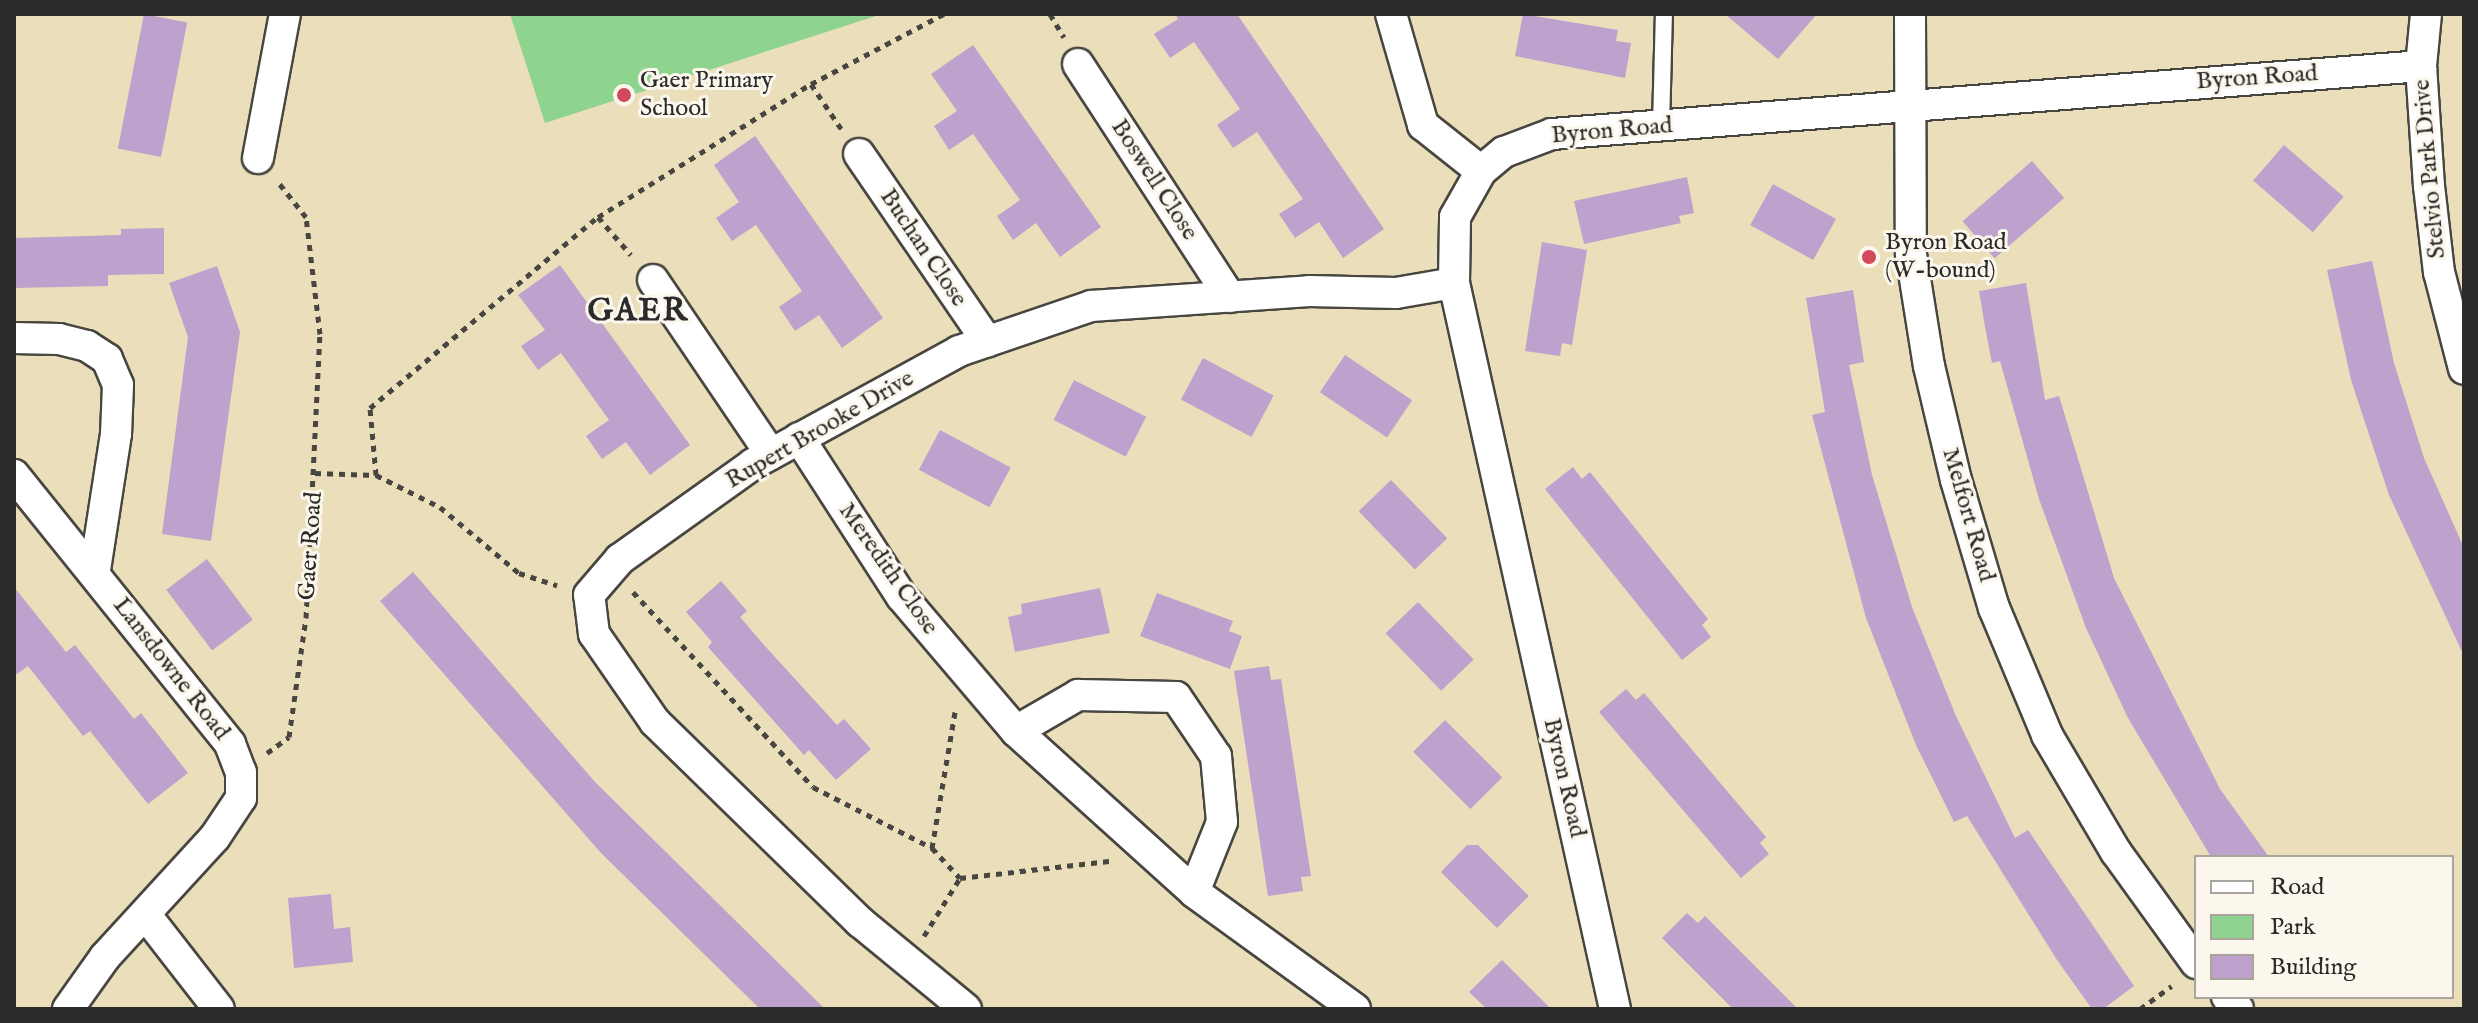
<!DOCTYPE html>
<style>
body{margin:0}
#map{position:relative;width:2478px;height:1023px;overflow:hidden;background:#eadfba;font-family:"IM FELL English",serif}
div>[style]{position:absolute}
.green>*{inset:0;background:#8ed48e}
.building>*{inset:0;background:#bea1cc;transform-origin:0 0}
.path>*{height:5px;margin-top:-2.5px;transform-origin:0;background:repeating-linear-gradient(90deg,#484640 0 6px,transparent 0 12px)}
.roads{filter:drop-shadow(2px 0 #484640) drop-shadow(-2px 0 #484640) drop-shadow(0 2px #484640) drop-shadow(0 -2px #484640)}
.service>*{height:16px;margin:-8px;padding:0 8px;transform-origin:8px;border-radius:8px;background:#fff}
.minor>*{height:30px;margin:-15px;padding:0 15px;transform-origin:15px;border-radius:15px;background:#fff}
.dots>*{width:22px;height:22px;translate:-50% -50%;box-sizing:border-box;border:4px solid #fbf7ec;border-radius:50%}
span{translate:-50% -50%;white-space:nowrap;text-align:center;line-height:1.15;-webkit-text-stroke:6px #fbf7ec;paint-order:stroke}
.street-label{font-size:24px;color:#2b2b2b}
.poi-label{font-size:24px;color:#2b2b2b}
.left{translate:0 -50%;text-align:left}
.district-label{font-size:32px;color:#2b2b2b;font-weight:700;letter-spacing:2px}
.frame{position:absolute;inset:0;border:16px solid #2b2b2b;pointer-events:none}
.legend{position:absolute;left:2194px;top:855px;width:260px;height:144px;box-sizing:border-box;background:#fbf7ec;border:2px solid #a8a59f;margin:0;padding:10px 14px;list-style:none;font-size:24px;color:#2b2b2b}
.legend li{display:flex;align-items:center;gap:16px;height:40px}
.legend b{width:40px;border:2px solid #a8a59f}
</style>
<div id="map">
<div class="green">
<i style="clip-path:polygon(510px 14px,882px 14px,545px 123px)"></i>
</div>
<div class="building">
<i style="left:144px;top:14px;width:44px;height:137px;rotate:11deg"></i>
<i style="clip-path:polygon(1175px 14px,1237px 14px,1384px 229px,1343px 258px,1319px 222px,1295px 238px,1279px 214px,1303px 199px,1280px 166px,1257px 132px,1233px 148px,1217px 125px,1240px 109px,1194px 42px,1170px 58px,1154px 34px,1178px 19px)"></i>
<i style="clip-path:polygon(1523px 14px,1618px 30px,1616px 41px,1631px 43px,1625px 78px,1515px 56px)"></i>
<i style="clip-path:polygon(1725px 14px,1817px 14px,1778px 59px)"></i>
<i style="clip-path:polygon(973px 45px,1101px 227px,1060px 257px,1036px 223px,1013px 240px,997px 216px,1020px 200px,973px 134px,949px 150px,934px 126px,957px 111px,931px 74px)"></i>
<i style="clip-path:polygon(755px 136px,883px 318px,842px 348px,819px 315px,795px 331px,779px 307px,802px 291px,756px 225px,732px 241px,716px 218px,739px 202px,714px 165px)"></i>
<i style="left:2284px;top:145px;width:79px;height:47px;rotate:41deg"></i>
<i style="left:2032px;top:161px;width:49px;height:92px;rotate:49deg"></i>
<i style="clip-path:polygon(1687px 177px,1694px 213px,1679px 216px,1681px 223px,1584px 244px,1574px 201px)"></i>
<i style="left:1773px;top:184px;width:72px;height:47px;rotate:29deg"></i>
<i style="clip-path:polygon(164px 228px,164px 274px,108px 275px,108px 286px,14px 288px,14px 238px,121px 235px,121px 229px)"></i>
<i style="clip-path:polygon(1542px 242px,1587px 250px,1572px 345px,1562px 343px,1560px 356px,1525px 351px)"></i>
<i style="clip-path:polygon(2372px 261px,2394px 363px,2424px 458px,2464px 548px,2464px 656px,2389px 495px,2351px 380px,2327px 270px)"></i>
<i style="clip-path:polygon(560px 265px,690px 445px,650px 475px,626px 442px,602px 459px,586px 436px,609px 420px,561px 353px,538px 370px,521px 346px,545px 330px,518px 295px)"></i>
<i style="clip-path:polygon(217px 266px,240px 332px,211px 541px,162px 534px,188px 337px,169px 283px)"></i>
<i style="clip-path:polygon(2026px 283px,2045px 400px,2059px 396px,2114px 578px,2220px 789px,2269px 857px,2211px 857px,2128px 718px,2086px 628px,2039px 499px,2000px 361px,1992px 363px,1985px 327px,1979px 291px)"></i>
<i style="clip-path:polygon(1853px 290px,1864px 362px,1849px 365px,1872px 475px,1912px 607px,1956px 716px,2015px 838px,2028px 830px,2134px 986px,2103px 1009px,2092px 1009px,2057px 960px,1967px 816px,1954px 822px,1916px 745px,1866px 618px,1812px 415px,1825px 412px,1806px 298px)"></i>
<i style="left:1345px;top:355px;width:81px;height:45px;rotate:34deg"></i>
<i style="left:1203px;top:358px;width:80px;height:47px;rotate:28deg"></i>
<i style="left:1074px;top:380px;width:81px;height:45px;rotate:27deg"></i>
<i style="left:940px;top:430px;width:80px;height:45px;rotate:28deg"></i>
<i style="clip-path:polygon(1573px 467px,1582px 479px,1590px 472px,1708px 619px,1702px 625px,1711px 637px,1682px 660px,1545px 489px)"></i>
<i style="left:1391px;top:480px;width:81px;height:45px;rotate:46deg"></i>
<i style="left:207px;top:559px;width:76px;height:51px;rotate:53deg"></i>
<i style="clip-path:polygon(413px 572px,595px 782px,825px 1009px,760px 1009px,601px 853px,380px 601px)"></i>
<i style="clip-path:polygon(721px 581px,747px 611px,740px 617px,764px 645px,837px 725px,844px 719px,871px 749px,836px 780px,809px 750px,804px 755px,708px 647px,712px 642px,686px 612px)"></i>
<i style="clip-path:polygon(14px 587px,66px 652px,75px 645px,134px 719px,141px 713px,188px 773px,148px 804px,90px 731px,83px 736px,28px 666px,14px 676px)"></i>
<i style="clip-path:polygon(1100px 588px,1110px 633px,1015px 652px,1008px 617px,1022px 614px,1021px 604px)"></i>
<i style="clip-path:polygon(1157px 593px,1233px 621px,1229px 631px,1242px 636px,1230px 669px,1140px 636px)"></i>
<i style="left:1418px;top:602px;width:80px;height:45px;rotate:46deg"></i>
<i style="clip-path:polygon(1269px 666px,1271px 680px,1281px 679px,1311px 876px,1301px 877px,1303px 891px,1268px 896px,1234px 671px)"></i>
<i style="clip-path:polygon(1626px 689px,1636px 700px,1644px 693px,1766px 837px,1760px 843px,1769px 854px,1741px 878px,1599px 712px)"></i>
<i style="left:1445px;top:720px;width:81px;height:45px;rotate:45deg"></i>
<i style="clip-path:polygon(1467px 845px,1478px 845px,1529px 896px,1497px 928px,1441px 872px)"></i>
<i style="clip-path:polygon(331px 894px,334px 929px,350px 927px,353px 962px,294px 968px,288px 898px)"></i>
<i style="clip-path:polygon(1687px 913px,1698px 923px,1705px 916px,1798px 1009px,1733px 1009px,1662px 938px)"></i>
<i style="clip-path:polygon(1502px 960px,1551px 1009px,1487px 1009px,1469px 992px)"></i>
</div>
<div class="path">
<i style="left:1050px;top:14px;width:27px;rotate:59deg"></i>
<i style="left:811px;top:84px;width:55px;rotate:56deg"></i>
<i style="left:598px;top:217px;width:50px;rotate:49deg"></i>
<i style="left:315px;top:473px;width:61px;rotate:1.9deg"></i>
<i style="left:376px;top:475px;width:72px;rotate:26.6deg"></i>
<i style="left:440px;top:507px;width:103px;rotate:39.9deg"></i>
<i style="left:519px;top:573px;width:40px;rotate:18deg"></i>
<i style="left:376px;top:475px;width:67px;rotate:-95.1deg"></i>
<i style="left:370px;top:408px;width:297px;rotate:-40deg"></i>
<i style="left:598px;top:217px;width:251px;rotate:-32deg"></i>
<i style="left:811px;top:84px;width:150px;rotate:-27.8deg"></i>
<i style="left:633px;top:592px;width:265px;rotate:47.3deg"></i>
<i style="left:813px;top:787px;width:134px;rotate:27.1deg"></i>
<i style="left:955px;top:712px;width:138px;rotate:99.6deg"></i>
<i style="left:932px;top:848px;width:41px;rotate:47deg"></i>
<i style="left:267px;top:753px;width:27px;rotate:-36deg"></i>
<i style="left:289px;top:737px;width:120px;rotate:-81.9deg"></i>
<i style="left:306px;top:618px;width:284px;rotate:-87.2deg"></i>
<i style="left:320px;top:334px;width:118px;rotate:-96.8deg"></i>
<i style="left:306px;top:217px;width:43px;rotate:-128.5deg"></i>
<i style="left:924px;top:936px;width:68px;rotate:-58.2deg"></i>
<i style="left:960px;top:878px;width:150px;rotate:-6.5deg"></i>
<i style="left:2140px;top:1009px;width:39px;rotate:-36deg"></i>
</div>
<div class="roads">
<div class="service">
<i style="left:1661px;top:126px;width:112px;rotate:-88.5deg"></i>
</div>
<div class="minor">
<i style="left:1391px;top:14px;width:116px;rotate:73.9deg"></i>
<i style="left:1423px;top:125px;width:74px;rotate:38.4deg"></i>
<i style="left:1910px;top:14px;width:240px;rotate:89.8deg"></i>
<i style="left:1911px;top:254px;width:113px;rotate:80.9deg"></i>
<i style="left:1929px;top:366px;width:117px;rotate:76.7deg"></i>
<i style="left:1956px;top:480px;width:134px;rotate:73.5deg"></i>
<i style="left:1994px;top:608px;width:138px;rotate:67.3deg"></i>
<i style="left:2047px;top:735px;width:136px;rotate:59.5deg"></i>
<i style="left:2116px;top:852px;width:137px;rotate:54.2deg"></i>
<i style="left:2426px;top:14px;width:52px;rotate:95.5deg"></i>
<i style="left:2421px;top:66px;width:120px;rotate:86.2deg"></i>
<i style="left:2429px;top:186px;width:87px;rotate:83.4deg"></i>
<i style="left:2439px;top:272px;width:100px;rotate:75.5deg"></i>
<i style="left:1078px;top:64px;width:278px;rotate:56.9deg"></i>
<i style="left:859px;top:154px;width:227px;rotate:55.6deg"></i>
<i style="left:258px;top:158px;width:147px;rotate:-79.4deg"></i>
<i style="left:653px;top:280px;width:210px;rotate:55.9deg"></i>
<i style="left:14px;top:338px;width:45px;rotate:1.3deg"></i>
<i style="left:59px;top:339px;width:29px;rotate:14deg"></i>
<i style="left:87px;top:346px;width:24px;rotate:33deg"></i>
<i style="left:107px;top:359px;width:28px;rotate:67deg"></i>
<i style="left:118px;top:385px;width:49px;rotate:92.3deg"></i>
<i style="left:116px;top:434px;width:138px;rotate:98.8deg"></i>
<i style="left:799px;top:438px;width:189px;rotate:57.1deg"></i>
<i style="left:902px;top:597px;width:176px;rotate:49.6deg"></i>
<i style="left:1016px;top:731px;width:240px;rotate:42.1deg"></i>
<i style="left:1194px;top:892px;width:199px;rotate:36deg"></i>
<i style="left:14px;top:475px;width:345px;rotate:51.2deg"></i>
<i style="left:230px;top:744px;width:30px;rotate:69deg"></i>
<i style="left:241px;top:772px;width:26px;rotate:90deg"></i>
<i style="left:241px;top:798px;width:47px;rotate:123.7deg"></i>
<i style="left:215px;top:837px;width:163px;rotate:132.5deg"></i>
<i style="left:105px;top:957px;width:64px;rotate:125.4deg"></i>
<i style="left:1016px;top:731px;width:72px;rotate:-30.1deg"></i>
<i style="left:1078px;top:695px;width:98px;rotate:1.2deg"></i>
<i style="left:1176px;top:697px;width:71px;rotate:55.9deg"></i>
<i style="left:1216px;top:756px;width:66px;rotate:84.8deg"></i>
<i style="left:1222px;top:822px;width:75px;rotate:111.8deg"></i>
<i style="left:145px;top:914px;width:120px;rotate:52.1deg"></i>
<i style="left:2227px;top:997px;width:16px;rotate:47deg"></i>
<i style="left:966px;top:1009px;width:137px;rotate:-140.6deg"></i>
<i style="left:860px;top:922px;width:286px;rotate:-135.7deg"></i>
<i style="left:655px;top:722px;width:107px;rotate:-124.7deg"></i>
<i style="left:594px;top:634px;width:39px;rotate:-97deg"></i>
<i style="left:589px;top:595px;width:48px;rotate:-49.3deg"></i>
<i style="left:620px;top:559px;width:163px;rotate:-35.5deg"></i>
<i style="left:753px;top:464px;width:235px;rotate:-28.7deg"></i>
<i style="left:959px;top:351px;width:139px;rotate:-18.8deg"></i>
<i style="left:1091px;top:306px;width:219px;rotate:-3.9deg"></i>
<i style="left:1309px;top:291px;width:87px;rotate:1.3deg"></i>
<i style="left:1396px;top:293px;width:59px;rotate:-9.8deg"></i>
<i style="left:1615px;top:1009px;width:744px;rotate:-102.5deg"></i>
<i style="left:1454px;top:283px;width:66px;rotate:-89.1deg"></i>
<i style="left:1455px;top:217px;width:53px;rotate:-60.5deg"></i>
<i style="left:1481px;top:171px;width:30px;rotate:-40deg"></i>
<i style="left:1504px;top:152px;width:51px;rotate:-20.6deg"></i>
<i style="left:1552px;top:134px;width:872px;rotate:-4.47deg"></i>
</div>
</div>
<div class="dots">
<i style="left:624px;top:95px;background:#d1495b"></i>
<i style="left:1869px;top:257px;background:#d1495b"></i>
</div>
<div class="street-label">
<span style="left:2257px;top:78px;rotate:-4deg">Byron Road</span>
<span style="left:1612px;top:131px;rotate:-5deg">Byron Road</span>
<span style="left:2430px;top:169px;rotate:-95deg">Stelvio Park Drive</span>
<span style="left:1154px;top:180px;rotate:57deg">Boswell Close</span>
<span style="left:923px;top:248px;rotate:56deg">Buchan Close</span>
<span style="left:820px;top:430px;rotate:-30deg">Rupert Brooke Drive</span>
<span style="left:1968px;top:515px;rotate:74deg">Melfort Road</span>
<span style="left:311px;top:546px;rotate:-86deg">Gaer Road</span>
<span style="left:888px;top:569px;rotate:55deg">Meredith Close</span>
<span style="left:171px;top:669px;rotate:52deg">Lansdowne Road</span>
<span style="left:1564px;top:778px;rotate:77deg">Byron Road</span>
</div>
<div class="poi-label">
<span class="left" style="left:640px;top:95px">Gaer Primary<br>School</span>
<span class="left" style="left:1885px;top:257px">Byron Road<br>(W-bound)</span>
</div>
<div class="district-label">
<span style="left:638px;top:312px">GAER</span>
</div>
<div class="frame"></div>
<ul class="legend">
<li><b style="height:10px;background:#fff"></b>Road</li>
<li><b style="height:22px;background:#8ed48e"></b>Park</li>
<li><b style="height:22px;background:#bea1cc"></b>Building</li>
</ul>
</div>
